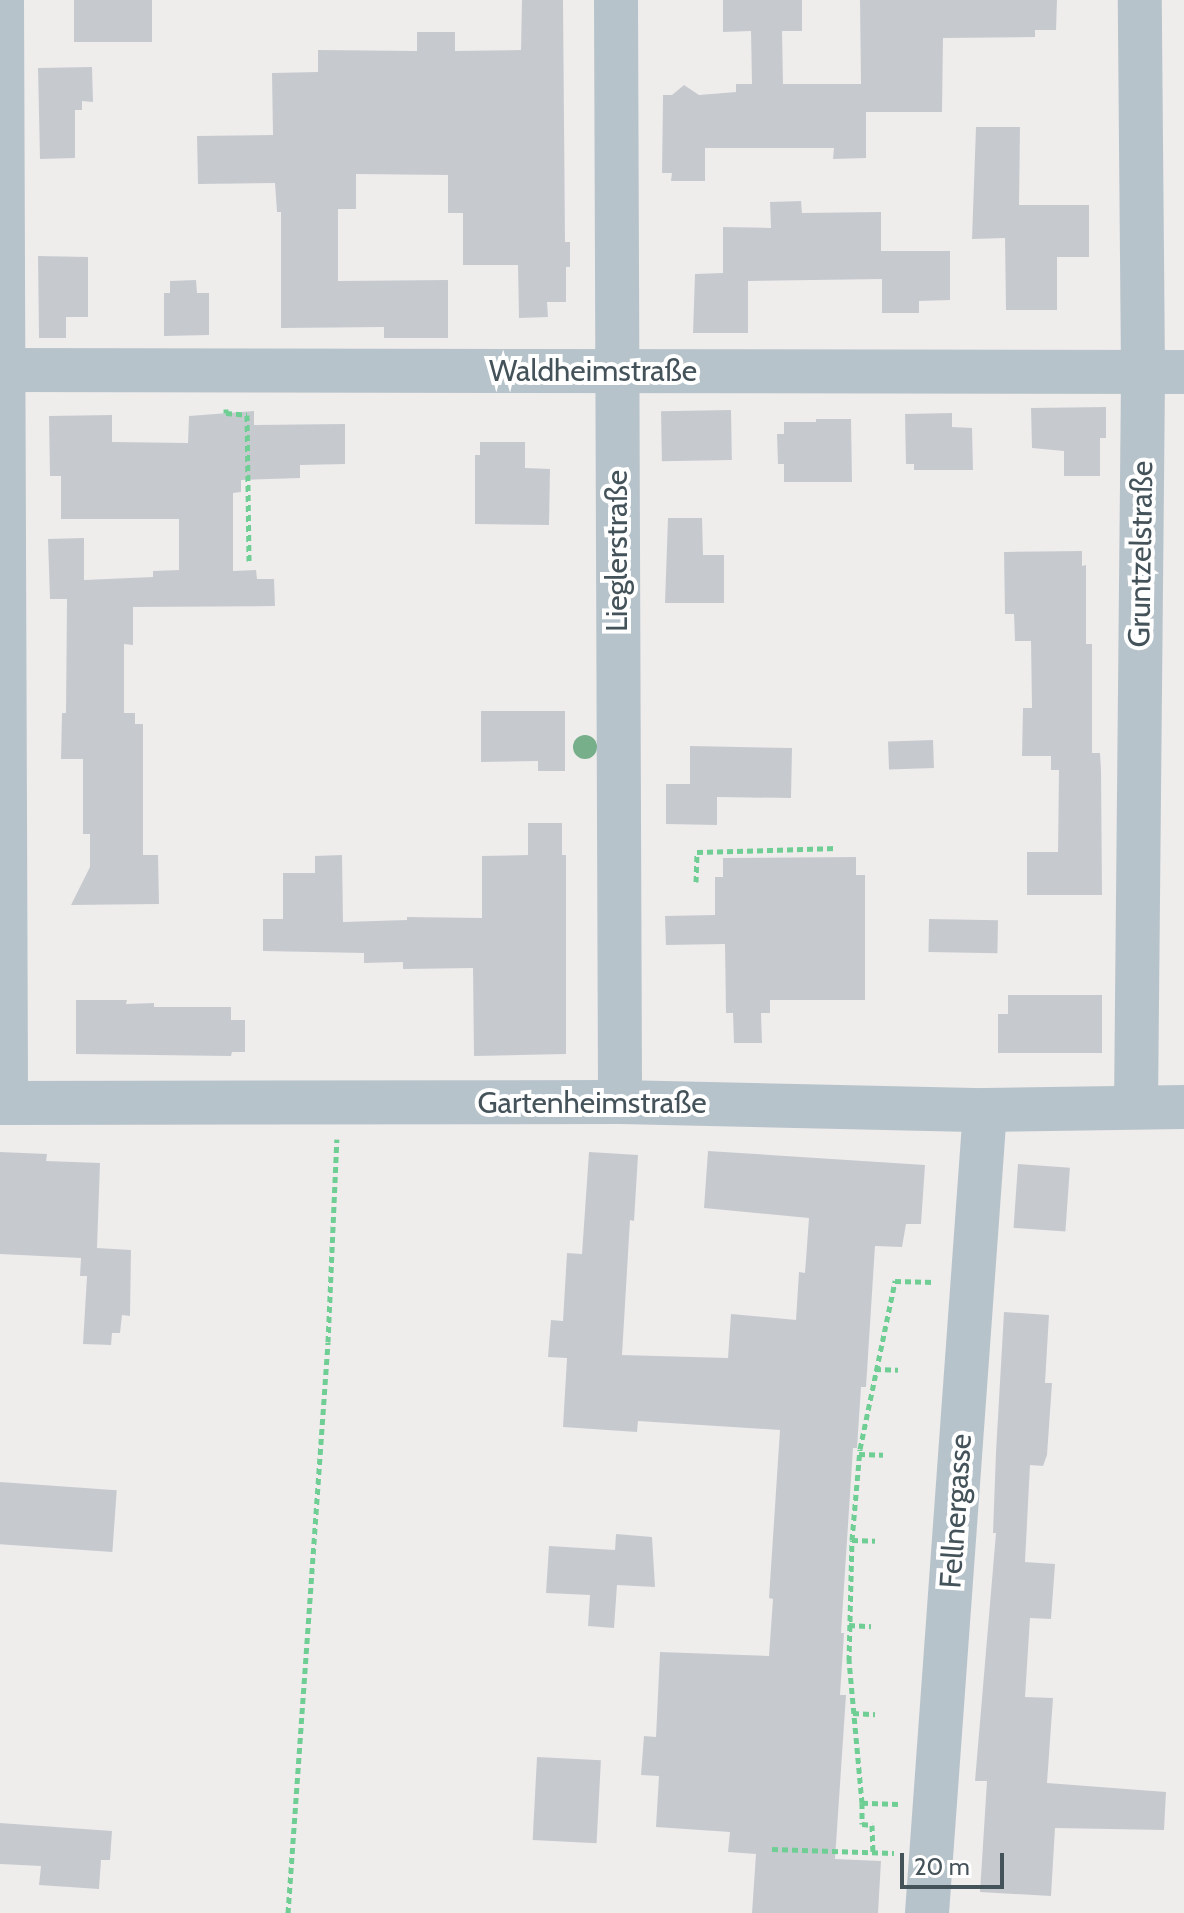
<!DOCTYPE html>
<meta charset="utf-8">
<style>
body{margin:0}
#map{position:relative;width:1184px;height:1913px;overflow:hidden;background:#efecec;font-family:Cabin,sans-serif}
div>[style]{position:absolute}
.building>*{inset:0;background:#c6cacf;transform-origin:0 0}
.path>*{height:5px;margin-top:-2.5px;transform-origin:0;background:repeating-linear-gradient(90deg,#6fce94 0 6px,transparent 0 10px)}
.minor>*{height:44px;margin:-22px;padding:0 22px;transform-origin:22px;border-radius:22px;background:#b7c3ca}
.trees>*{width:24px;height:24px;margin:-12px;border-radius:50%;background:#77af8b}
span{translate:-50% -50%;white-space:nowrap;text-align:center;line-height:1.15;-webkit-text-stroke:8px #fff;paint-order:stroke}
.street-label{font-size:30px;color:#44525a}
.scale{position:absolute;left:900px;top:1853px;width:104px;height:36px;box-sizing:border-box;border:4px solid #44525a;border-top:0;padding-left:10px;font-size:24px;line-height:28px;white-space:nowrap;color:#44525a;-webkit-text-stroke:6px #fff;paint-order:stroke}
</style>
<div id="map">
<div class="building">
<i style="left:74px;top:0;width:78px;height:42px"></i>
<i style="clip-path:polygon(522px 0,563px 0,565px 242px,570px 242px,570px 267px,566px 267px,566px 302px,547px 302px,548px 317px,519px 318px,518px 265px,463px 265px,463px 213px,448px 213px,448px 175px,356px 174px,356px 209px,338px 209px,338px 281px,448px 280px,448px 338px,384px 338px,384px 327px,281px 328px,281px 212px,277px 212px,275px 183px,198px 184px,197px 136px,273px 135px,272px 73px,318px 72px,318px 50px,417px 51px,417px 32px,455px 32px,455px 51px,521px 50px)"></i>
<i style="clip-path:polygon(723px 0,802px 0,802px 31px,782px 31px,783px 84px,861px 84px,860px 0,1057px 0,1056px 30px,1035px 30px,1035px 37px,943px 38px,942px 112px,866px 112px,866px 158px,833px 159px,834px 148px,705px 148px,705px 181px,671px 181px,672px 173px,662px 173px,663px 95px,672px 95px,684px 85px,699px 95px,736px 92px,736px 84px,752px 84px,751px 31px,723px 32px)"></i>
<i style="clip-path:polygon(92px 67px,93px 102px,82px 101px,82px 110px,75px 110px,75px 158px,40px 159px,38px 68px)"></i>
<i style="clip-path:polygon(976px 127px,1020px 127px,1019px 205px,1089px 205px,1089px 257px,1057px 257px,1057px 310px,1006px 310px,1005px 238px,972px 239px)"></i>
<i style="clip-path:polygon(801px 201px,802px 213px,881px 212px,881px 251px,950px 251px,950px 300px,919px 301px,919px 313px,882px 313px,882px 279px,748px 281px,748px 333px,693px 333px,695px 274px,723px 273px,723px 227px,771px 228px,770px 202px)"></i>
<i style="clip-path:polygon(38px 256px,88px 257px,88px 317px,66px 317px,66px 338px,39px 338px)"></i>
<i style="clip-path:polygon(196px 280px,197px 293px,209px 293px,209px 335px,164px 336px,164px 293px,170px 293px,170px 281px)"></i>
<i style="clip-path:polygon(1106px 407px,1106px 438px,1100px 438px,1100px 476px,1064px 476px,1064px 451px,1032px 448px,1031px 408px)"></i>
<i style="left:731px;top:410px;width:50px;height:70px;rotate:89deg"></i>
<i style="clip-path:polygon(254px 411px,254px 425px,345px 424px,345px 464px,300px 465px,300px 478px,241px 480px,241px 492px,233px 493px,233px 571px,256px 570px,257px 579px,274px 579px,275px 606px,133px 607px,133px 645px,124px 644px,124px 713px,135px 713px,135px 724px,143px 724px,143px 855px,158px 855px,159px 904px,71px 905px,90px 867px,90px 834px,83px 834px,83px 759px,61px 759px,62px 713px,66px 713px,67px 599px,50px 599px,48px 539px,84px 538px,84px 580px,153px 577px,153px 571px,179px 570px,179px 519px,61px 519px,61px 476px,50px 476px,49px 416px,112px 415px,112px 442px,188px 443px,189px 416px)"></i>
<i style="clip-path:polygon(952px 413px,952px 427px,972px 428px,973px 470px,914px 470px,914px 464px,906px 464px,905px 414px)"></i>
<i style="clip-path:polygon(816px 419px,851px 419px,852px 482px,784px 482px,784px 464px,778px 464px,777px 434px,784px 434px,784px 422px,816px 422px)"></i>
<i style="clip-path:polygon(480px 442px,525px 442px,525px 468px,550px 469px,549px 525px,475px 524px,475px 455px,480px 455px)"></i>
<i style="clip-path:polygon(668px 518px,702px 518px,703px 555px,724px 555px,724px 603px,665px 603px)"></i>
<i style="clip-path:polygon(1082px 551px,1082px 566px,1086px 565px,1086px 644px,1092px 644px,1092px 753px,1100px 753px,1101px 770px,1102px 895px,1027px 895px,1027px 852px,1058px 852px,1059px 770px,1051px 770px,1051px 756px,1022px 756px,1023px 708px,1032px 708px,1031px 641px,1015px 641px,1014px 614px,1005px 614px,1004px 552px)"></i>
<i style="clip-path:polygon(481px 711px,565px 711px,565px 771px,538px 771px,538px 761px,481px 762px)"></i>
<i style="left:933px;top:740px;width:28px;height:45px;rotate:88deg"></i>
<i style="clip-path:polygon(690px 746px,792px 748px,791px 798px,717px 797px,717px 825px,666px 824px,666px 784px,690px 784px)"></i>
<i style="clip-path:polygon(528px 823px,562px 823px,562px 855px,566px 855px,566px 1054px,474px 1056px,473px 968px,403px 969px,403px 962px,364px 963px,364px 953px,263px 951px,263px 919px,283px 919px,283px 873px,315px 873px,315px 856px,342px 855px,343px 922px,407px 920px,407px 917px,482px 918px,482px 856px,528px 855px)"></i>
<i style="clip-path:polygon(856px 857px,856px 875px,865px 875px,865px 1000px,770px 1000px,770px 1013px,761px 1013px,762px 1043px,734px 1043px,733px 1013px,726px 1013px,725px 944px,666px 945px,665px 916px,715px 915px,715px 877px,723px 877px,723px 858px)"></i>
<i style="left:929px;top:919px;width:69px;height:33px;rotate:1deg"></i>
<i style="clip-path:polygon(1008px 995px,1102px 995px,1102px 1053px,998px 1053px,998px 1014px,1008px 1014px)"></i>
<i style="clip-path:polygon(76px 1000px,127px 1000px,126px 1004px,154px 1003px,154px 1007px,231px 1007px,231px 1020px,245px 1020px,245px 1052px,232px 1052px,231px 1056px,76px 1054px)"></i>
<i style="clip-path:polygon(708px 1151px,925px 1165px,921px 1224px,906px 1224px,902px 1247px,875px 1246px,866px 1387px,861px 1387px,857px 1448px,853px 1448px,841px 1633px,844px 1633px,840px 1695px,846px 1695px,835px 1859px,881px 1861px,878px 1913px,752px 1913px,756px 1854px,728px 1852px,730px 1832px,656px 1827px,659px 1776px,641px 1775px,644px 1736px,656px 1737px,660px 1652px,769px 1656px,773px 1599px,769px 1598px,780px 1430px,638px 1421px,637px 1432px,563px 1427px,567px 1358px,548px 1357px,551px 1320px,563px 1321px,567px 1253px,582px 1254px,589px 1152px,638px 1155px,634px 1221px,630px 1220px,622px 1355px,728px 1358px,731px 1314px,796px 1320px,799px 1272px,805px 1273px,809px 1218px,704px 1208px)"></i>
<i style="clip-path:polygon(0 1152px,47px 1154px,46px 1161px,100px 1163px,97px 1248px,131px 1250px,130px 1316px,122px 1315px,120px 1333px,112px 1333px,111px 1345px,83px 1344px,87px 1276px,80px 1276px,81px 1258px,0 1254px)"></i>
<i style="left:1018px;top:1164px;width:52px;height:64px;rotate:4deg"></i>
<i style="clip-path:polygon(1004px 1312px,1049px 1315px,1045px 1383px,1052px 1383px,1047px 1455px,1043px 1466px,1030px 1465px,1025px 1562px,1055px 1564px,1051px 1619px,1030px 1618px,1025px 1697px,1053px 1698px,1047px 1783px,1166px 1792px,1164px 1830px,1055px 1828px,1051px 1896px,980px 1892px,987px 1781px,975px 1781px,996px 1533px,993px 1533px,996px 1452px)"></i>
<i style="left:0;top:1482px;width:117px;height:62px;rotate:4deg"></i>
<i style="clip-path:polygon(616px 1534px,652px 1537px,655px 1587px,617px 1585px,614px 1628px,588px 1626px,590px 1595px,546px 1593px,549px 1546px,615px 1550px)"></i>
<i style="left:537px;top:1757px;width:64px;height:83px;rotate:3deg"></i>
<i style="clip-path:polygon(0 1823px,112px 1831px,110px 1860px,101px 1860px,99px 1889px,39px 1885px,41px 1866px,0 1864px)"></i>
</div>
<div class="path">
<i style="left:226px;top:409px;width:4px;rotate:90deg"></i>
<i style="left:226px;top:413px;width:21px;rotate:5deg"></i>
<i style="left:247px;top:415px;width:146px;rotate:89.2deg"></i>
<i style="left:696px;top:882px;width:30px;rotate:-88deg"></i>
<i style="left:697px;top:852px;width:140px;rotate:-1.6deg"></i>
<i style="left:875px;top:1369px;width:23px;rotate:2deg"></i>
<i style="left:859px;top:1454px;width:24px;rotate:2deg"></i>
<i style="left:852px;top:1540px;width:23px;rotate:2deg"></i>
<i style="left:849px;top:1625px;width:22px;rotate:3deg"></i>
<i style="left:853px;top:1713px;width:22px;rotate:3deg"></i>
<i style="left:862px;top:1803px;width:21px;rotate:90deg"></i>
<i style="left:862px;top:1824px;width:10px;rotate:6deg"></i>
<i style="left:872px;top:1825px;width:28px;rotate:88deg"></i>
<i style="left:898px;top:1804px;width:36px;rotate:-178deg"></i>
<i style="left:862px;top:1803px;width:143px;rotate:-95.2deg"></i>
<i style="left:849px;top:1661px;width:121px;rotate:-88.6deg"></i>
<i style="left:852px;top:1540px;width:91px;rotate:-85deg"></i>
<i style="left:860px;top:1449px;width:172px;rotate:-78.2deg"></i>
<i style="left:895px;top:1281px;width:40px;rotate:1.4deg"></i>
<i style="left:772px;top:1849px;width:122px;rotate:1.9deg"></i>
<i style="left:288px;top:1913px;width:572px;rotate:-85.99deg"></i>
<i style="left:328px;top:1342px;width:203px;rotate:-87.5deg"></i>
</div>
<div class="minor">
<i style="left:2px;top:0;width:1103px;rotate:89.79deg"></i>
<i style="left:616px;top:0;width:1102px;rotate:89.79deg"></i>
<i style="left:3px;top:370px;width:1181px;rotate:0.1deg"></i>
<i style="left:0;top:1103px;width:620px;rotate:-0.09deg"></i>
<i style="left:620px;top:1102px;width:365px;rotate:1.3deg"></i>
<i style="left:985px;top:1110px;width:199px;rotate:-0.9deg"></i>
<i style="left:1136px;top:1107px;width:735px;rotate:-89.45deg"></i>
<i style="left:1143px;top:372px;width:372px;rotate:-90.5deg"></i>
<i style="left:927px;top:1913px;width:805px;rotate:-85.87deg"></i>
</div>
<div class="trees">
<i style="left:585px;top:747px"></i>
</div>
<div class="street-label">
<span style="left:593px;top:371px">Waldheimstraße</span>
<span style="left:617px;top:551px;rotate:-90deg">Lieglerstraße</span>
<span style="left:1141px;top:554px;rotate:-89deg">Gruntzelstraße</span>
<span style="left:592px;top:1103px">Gartenheimstraße</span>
<span style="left:956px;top:1511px;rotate:-86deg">Fellnergasse</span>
</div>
<div class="scale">20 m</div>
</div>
